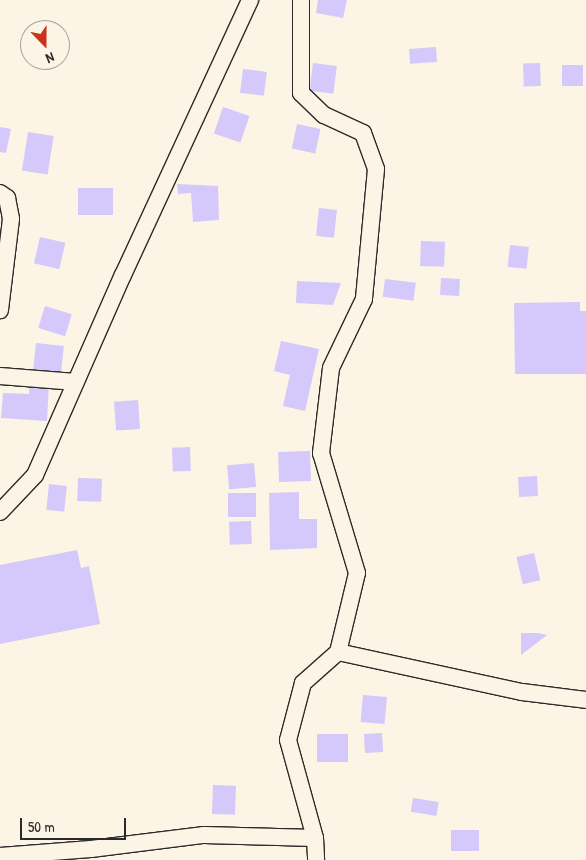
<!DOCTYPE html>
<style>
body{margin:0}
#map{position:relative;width:586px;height:860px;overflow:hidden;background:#fcf5e5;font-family:"Patrick Hand",sans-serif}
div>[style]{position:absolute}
.building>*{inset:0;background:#d5c8fa;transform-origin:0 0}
.roads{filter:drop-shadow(1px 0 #2b2b2b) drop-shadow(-1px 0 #2b2b2b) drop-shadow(0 1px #2b2b2b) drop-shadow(0 -1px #2b2b2b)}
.minor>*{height:16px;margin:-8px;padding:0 8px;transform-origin:8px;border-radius:8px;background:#fcf5e5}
span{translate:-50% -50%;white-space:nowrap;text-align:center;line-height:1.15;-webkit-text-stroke:4px #fcf5e5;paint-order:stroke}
.north{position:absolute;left:20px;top:20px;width:50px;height:50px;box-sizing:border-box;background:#fcf5e5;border:1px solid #a8a49b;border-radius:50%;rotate:158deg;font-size:14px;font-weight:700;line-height:20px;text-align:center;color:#2b2b2b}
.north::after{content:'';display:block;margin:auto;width:18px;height:22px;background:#c8321e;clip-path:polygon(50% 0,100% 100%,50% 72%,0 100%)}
.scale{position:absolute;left:20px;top:818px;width:106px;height:22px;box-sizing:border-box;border:2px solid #2b2b2b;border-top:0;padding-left:6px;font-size:15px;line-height:18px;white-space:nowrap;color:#2b2b2b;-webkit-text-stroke:4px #fcf5e5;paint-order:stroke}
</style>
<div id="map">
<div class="building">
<i style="clip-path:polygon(318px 0,347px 0,343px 18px,316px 13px)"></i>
<i style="left:436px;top:47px;width:15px;height:27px;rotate:86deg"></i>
<i style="left:313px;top:63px;width:24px;height:28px;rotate:7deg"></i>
<i style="left:540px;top:63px;width:23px;height:17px;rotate:88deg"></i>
<i style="left:562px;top:65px;width:21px;height:21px"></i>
<i style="left:243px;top:69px;width:24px;height:24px;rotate:7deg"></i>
<i style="left:223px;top:107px;width:28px;height:28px;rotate:19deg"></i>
<i style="left:297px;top:124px;width:24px;height:25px;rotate:12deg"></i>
<i style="clip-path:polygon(0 127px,11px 129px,6px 153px,0 152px)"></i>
<i style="left:28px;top:132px;width:26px;height:39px;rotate:9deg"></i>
<i style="clip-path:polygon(177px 184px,218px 186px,219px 220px,193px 222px,191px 193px,178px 194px)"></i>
<i style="left:78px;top:188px;width:35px;height:27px"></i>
<i style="left:319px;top:208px;width:18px;height:28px;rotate:6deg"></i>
<i style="left:40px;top:237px;width:26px;height:27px;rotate:13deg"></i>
<i style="left:421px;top:241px;width:24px;height:25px;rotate:2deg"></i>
<i style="left:510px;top:245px;width:19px;height:22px;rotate:6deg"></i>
<i style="left:441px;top:278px;width:19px;height:17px;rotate:3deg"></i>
<i style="left:385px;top:279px;width:31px;height:18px;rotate:7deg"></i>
<i style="clip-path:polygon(297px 281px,341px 283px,333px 305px,296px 303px)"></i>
<i style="clip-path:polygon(580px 302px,580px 311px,586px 311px,586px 374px,515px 374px,514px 303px)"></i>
<i style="left:45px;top:306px;width:28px;height:23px;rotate:17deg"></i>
<i style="clip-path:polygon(281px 341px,319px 349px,305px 411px,283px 406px,290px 375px,274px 371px)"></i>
<i style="left:36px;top:343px;width:28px;height:30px;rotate:6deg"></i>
<i style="clip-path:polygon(30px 381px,49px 383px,47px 421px,1px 418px,3px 393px,29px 394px)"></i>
<i style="left:138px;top:400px;width:29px;height:24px;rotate:86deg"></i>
<i style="left:190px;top:447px;width:24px;height:18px;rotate:88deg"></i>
<i style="left:310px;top:451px;width:30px;height:32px;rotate:88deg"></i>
<i style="left:254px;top:463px;width:24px;height:27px;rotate:85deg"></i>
<i style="left:537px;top:476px;width:20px;height:19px;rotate:87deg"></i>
<i style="left:78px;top:478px;width:24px;height:23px;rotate:2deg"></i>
<i style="left:49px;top:484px;width:18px;height:26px;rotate:6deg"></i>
<i style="clip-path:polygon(299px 492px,299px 519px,317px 519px,317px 548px,270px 550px,269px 493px)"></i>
<i style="left:256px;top:493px;width:24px;height:28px;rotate:90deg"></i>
<i style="left:251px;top:521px;width:23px;height:22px;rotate:88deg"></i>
<i style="clip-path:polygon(77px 550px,81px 568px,89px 566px,100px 624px,0 644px,0 565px)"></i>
<i style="left:534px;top:553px;width:28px;height:18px;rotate:77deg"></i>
<i style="clip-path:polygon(521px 633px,538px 633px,547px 635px,521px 655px)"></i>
<i style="left:363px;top:695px;width:24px;height:27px;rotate:5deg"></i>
<i style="left:382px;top:733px;width:19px;height:18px;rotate:87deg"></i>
<i style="left:317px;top:734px;width:31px;height:28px"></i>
<i style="left:213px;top:785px;width:23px;height:29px;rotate:2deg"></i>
<i style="left:413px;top:798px;width:26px;height:14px;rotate:9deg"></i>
<i style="left:451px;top:830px;width:28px;height:21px"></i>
</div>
<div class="roads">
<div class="minor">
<i style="left:301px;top:0;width:93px;rotate:90deg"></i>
<i style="left:301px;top:93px;width:32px;rotate:44deg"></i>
<i style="left:324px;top:115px;width:43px;rotate:24.8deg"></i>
<i style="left:363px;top:133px;width:38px;rotate:70deg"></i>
<i style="left:376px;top:169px;width:131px;rotate:95.3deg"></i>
<i style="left:364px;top:299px;width:76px;rotate:115.6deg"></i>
<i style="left:331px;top:368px;width:86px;rotate:96.7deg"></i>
<i style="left:321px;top:453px;width:125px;rotate:73.3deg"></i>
<i style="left:357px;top:573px;width:81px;rotate:103.5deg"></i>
<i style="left:338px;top:652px;width:47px;rotate:138.5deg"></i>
<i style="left:303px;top:683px;width:59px;rotate:104.7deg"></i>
<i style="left:288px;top:740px;width:102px;rotate:74.6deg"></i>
<i style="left:315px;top:838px;width:22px;rotate:87deg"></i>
<i style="left:0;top:193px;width:9px;rotate:36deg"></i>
<i style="left:7px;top:198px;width:21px;rotate:79deg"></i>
<i style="left:11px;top:219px;width:92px;rotate:96.9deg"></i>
<i style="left:0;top:376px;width:76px;rotate:4.5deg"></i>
<i style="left:0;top:512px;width:51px;rotate:-46.6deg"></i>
<i style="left:35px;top:475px;width:219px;rotate:-66.3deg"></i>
<i style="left:123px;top:275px;width:303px;rotate:-65.2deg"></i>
<i style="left:338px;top:652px;width:188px;rotate:12.3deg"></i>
<i style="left:522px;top:692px;width:64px;rotate:7.1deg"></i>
<i style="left:0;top:856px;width:91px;rotate:-4.4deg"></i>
<i style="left:91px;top:849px;width:114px;rotate:-7.1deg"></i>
<i style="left:204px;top:835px;width:111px;rotate:1.5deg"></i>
</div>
</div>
<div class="north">N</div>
<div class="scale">50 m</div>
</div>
